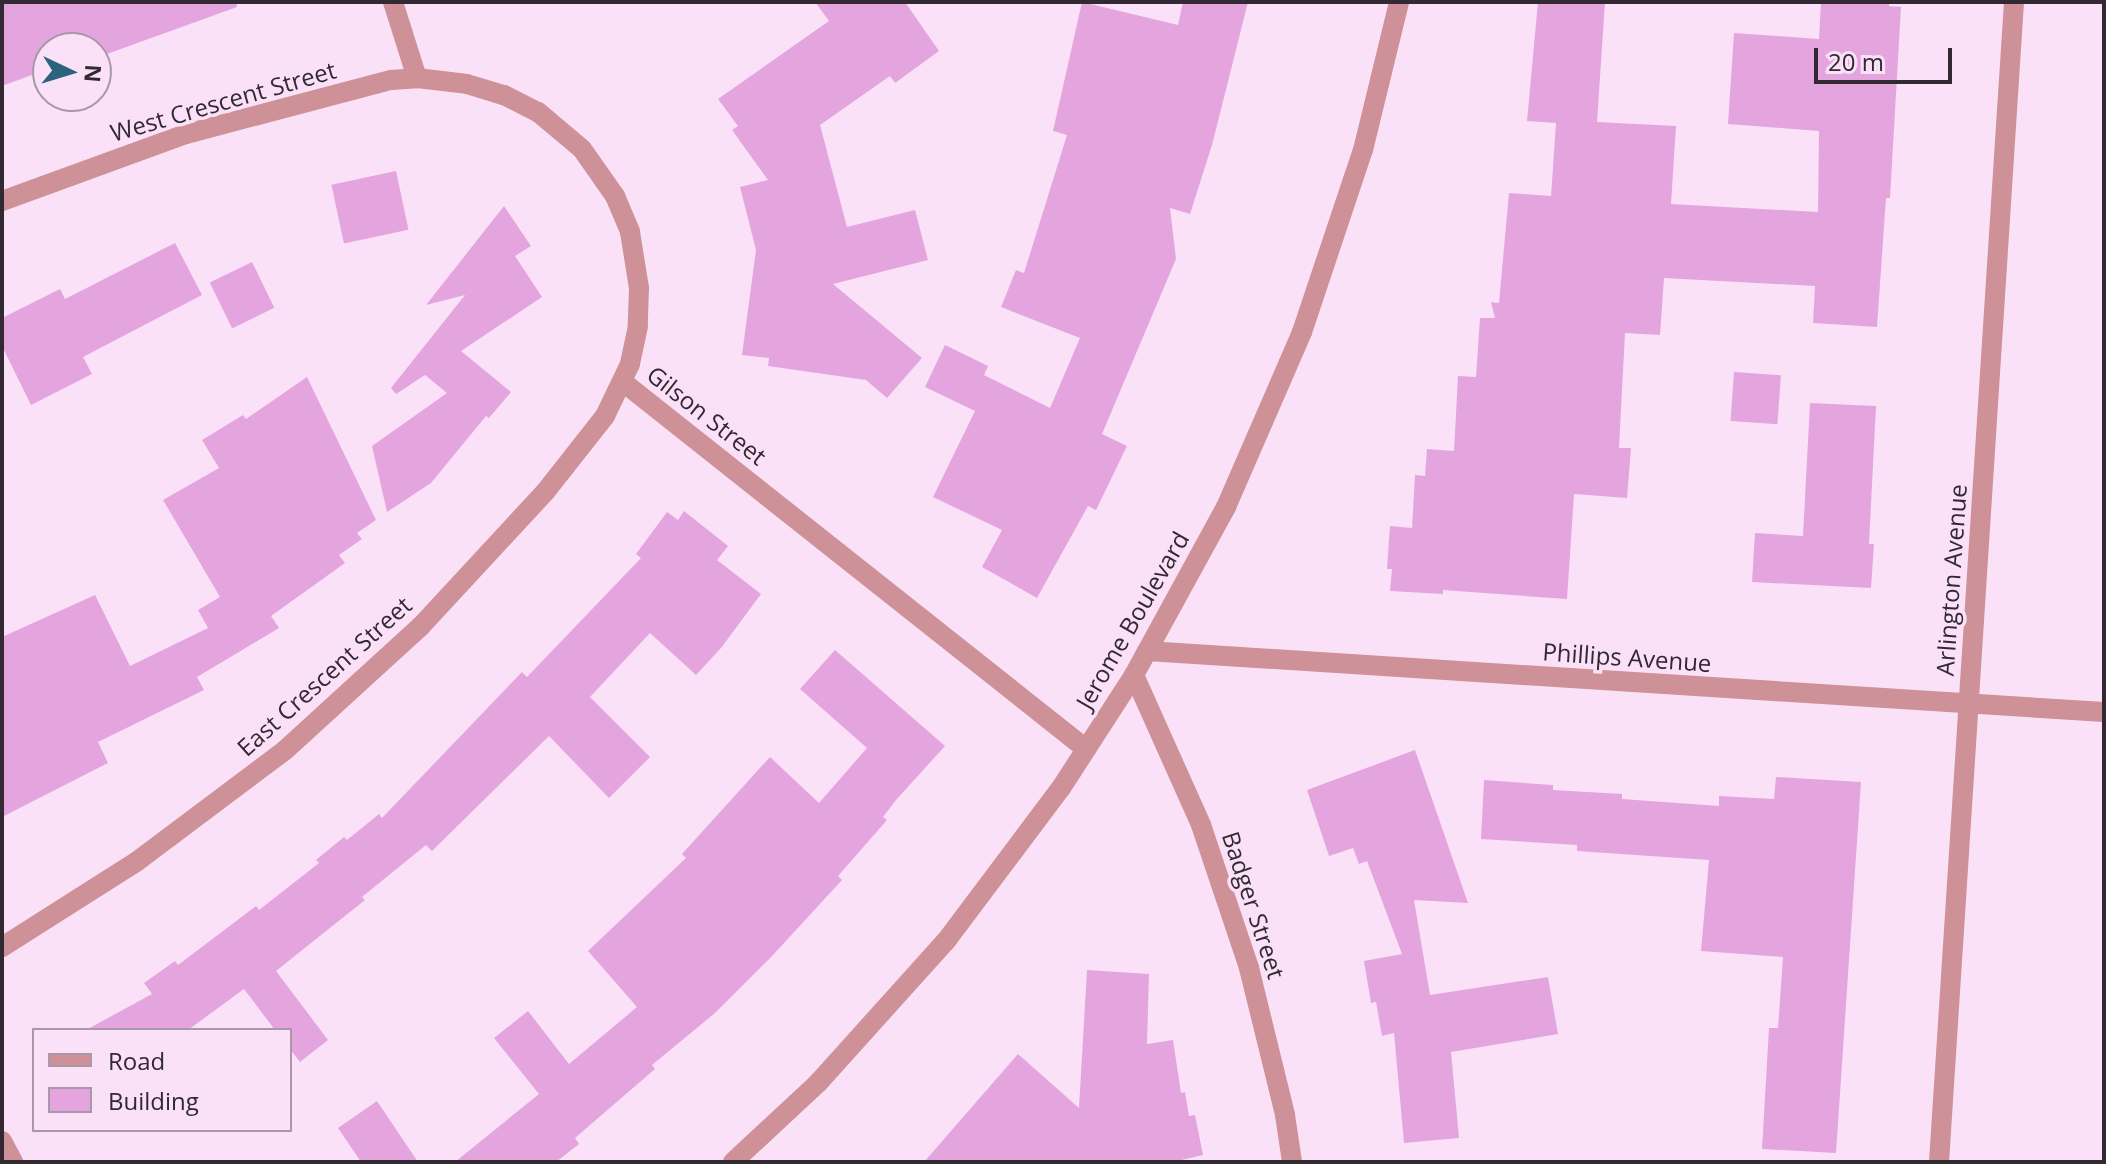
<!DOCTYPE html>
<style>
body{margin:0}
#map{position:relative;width:2106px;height:1164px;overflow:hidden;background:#fae1f8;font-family:"Open Sans",sans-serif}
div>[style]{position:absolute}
.building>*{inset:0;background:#e4a5df;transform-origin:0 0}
.minor>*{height:20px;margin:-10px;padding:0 10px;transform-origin:10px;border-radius:10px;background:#cd9197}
span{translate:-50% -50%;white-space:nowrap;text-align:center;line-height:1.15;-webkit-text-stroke:7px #fae1f8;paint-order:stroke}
.street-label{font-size:24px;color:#332932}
.frame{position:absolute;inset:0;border:4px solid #332932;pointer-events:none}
.legend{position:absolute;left:32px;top:1028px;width:260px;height:104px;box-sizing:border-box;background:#fae1f8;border:2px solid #aa97a9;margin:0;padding:10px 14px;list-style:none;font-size:24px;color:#332932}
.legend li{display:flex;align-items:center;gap:16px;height:40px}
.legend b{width:40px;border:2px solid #aa97a9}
.north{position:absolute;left:32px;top:32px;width:80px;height:80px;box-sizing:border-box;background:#fae1f8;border:2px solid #aa97a9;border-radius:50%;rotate:94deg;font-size:22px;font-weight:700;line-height:32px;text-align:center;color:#332932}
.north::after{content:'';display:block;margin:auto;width:28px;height:36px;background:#2b637d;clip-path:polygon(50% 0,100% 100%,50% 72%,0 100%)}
.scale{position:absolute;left:1814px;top:48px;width:138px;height:36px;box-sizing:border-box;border:4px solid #332932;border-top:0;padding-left:10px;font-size:24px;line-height:28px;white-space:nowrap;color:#332932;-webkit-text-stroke:6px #fae1f8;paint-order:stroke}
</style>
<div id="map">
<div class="building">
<i style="clip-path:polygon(2px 2px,236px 2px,237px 7px,96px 58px,96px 48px,48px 48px,48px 69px,2px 86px)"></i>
<i style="clip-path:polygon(815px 2px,905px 2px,939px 51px,895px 83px,890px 76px,820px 125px,847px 227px,915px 210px,928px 260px,833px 284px,922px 358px,887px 398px,866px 380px,768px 366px,769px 358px,742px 355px,756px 250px,740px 187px,768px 180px,732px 130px,738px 126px,718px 99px,829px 21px)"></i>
<i style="clip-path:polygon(1082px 2px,1178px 25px,1183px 2px,1248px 2px,1212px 145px,1190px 214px,1170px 208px,1176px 259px,1102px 434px,1127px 446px,1096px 510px,1088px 506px,1037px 598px,982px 567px,1002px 530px,933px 497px,975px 411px,925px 387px,945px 345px,988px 366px,984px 375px,1050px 408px,1080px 338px,1001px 307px,1016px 270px,1024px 273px,1067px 135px,1053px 131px)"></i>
<i style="clip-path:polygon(1538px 2px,1605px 2px,1597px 122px,1676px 126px,1671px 204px,1818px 212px,1819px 131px,1728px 124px,1734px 33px,1819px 39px,1821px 2px,1889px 2px,1889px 6px,1901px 7px,1890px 198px,1886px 198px,1877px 327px,1813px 323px,1815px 286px,1664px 278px,1660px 335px,1625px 333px,1619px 448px,1631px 448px,1627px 498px,1574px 494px,1567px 599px,1443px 590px,1443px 594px,1390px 591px,1392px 569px,1387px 569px,1390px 526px,1412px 528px,1415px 475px,1425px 476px,1427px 449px,1454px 451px,1458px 376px,1476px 377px,1480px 318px,1495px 318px,1491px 302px,1499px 303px,1509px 193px,1551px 196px,1556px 123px,1527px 121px)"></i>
<i style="left:396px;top:171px;width:60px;height:66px;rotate:78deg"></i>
<i style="clip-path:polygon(504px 206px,531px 246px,515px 256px,542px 297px,461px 351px,511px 392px,489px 418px,486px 416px,431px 483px,387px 512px,372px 446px,447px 393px,425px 375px,396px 394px,391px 388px,465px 295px,426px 305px)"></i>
<i style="clip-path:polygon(175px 243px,202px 295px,83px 357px,92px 374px,31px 405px,2px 346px,2px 318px,60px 289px,65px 299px)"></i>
<i style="left:252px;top:262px;width:51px;height:47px;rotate:64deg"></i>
<i style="left:1734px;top:372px;width:47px;height:49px;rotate:4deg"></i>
<i style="clip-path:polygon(307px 377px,376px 520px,357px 533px,362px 539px,339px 555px,345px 563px,271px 616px,279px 628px,197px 677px,204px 690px,98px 742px,108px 763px,2px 817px,2px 637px,95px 595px,130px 666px,208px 628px,198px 610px,220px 597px,163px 500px,219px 468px,202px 440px,243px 415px,246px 419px)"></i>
<i style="clip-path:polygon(1810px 403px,1876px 406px,1869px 544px,1874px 544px,1871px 588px,1752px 582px,1755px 533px,1803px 536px)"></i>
<i style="clip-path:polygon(684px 511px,728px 546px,717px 560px,761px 594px,721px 648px,696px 675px,650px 633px,590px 697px,650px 757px,609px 798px,549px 736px,432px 851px,426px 845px,362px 897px,365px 900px,276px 971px,328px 1040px,300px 1062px,290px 1049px,290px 1030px,275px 1030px,244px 989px,188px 1030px,86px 1030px,152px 994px,144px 983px,175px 961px,178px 965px,256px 906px,259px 910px,319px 863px,316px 860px,344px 837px,347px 840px,379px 814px,382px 818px,522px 672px,527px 677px,641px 558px,636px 554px,667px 512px,678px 520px)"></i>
<i style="clip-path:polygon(835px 650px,945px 746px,896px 800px,883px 817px,887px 820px,838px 876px,842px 880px,773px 955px,715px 1013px,652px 1065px,655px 1069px,575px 1138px,579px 1144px,556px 1162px,455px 1162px,539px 1094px,494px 1038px,528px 1011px,569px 1064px,637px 1007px,588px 951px,686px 858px,682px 854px,770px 757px,819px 803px,867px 748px,800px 689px)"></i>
<i style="clip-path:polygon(1415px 750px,1468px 903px,1414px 900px,1430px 995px,1548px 977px,1558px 1034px,1451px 1052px,1459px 1138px,1404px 1143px,1394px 1033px,1382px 1036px,1376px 1002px,1371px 1003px,1364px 961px,1402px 954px,1367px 861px,1359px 864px,1353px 848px,1329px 856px,1307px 790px)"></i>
<i style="clip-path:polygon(1776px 777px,1861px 782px,1836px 1153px,1762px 1149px,1769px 1028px,1778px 1028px,1783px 957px,1701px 951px,1709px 860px,1577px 851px,1577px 845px,1481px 839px,1484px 780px,1553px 785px,1553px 790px,1622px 794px,1622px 799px,1719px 806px,1719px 796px,1774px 799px)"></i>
<i style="clip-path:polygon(1087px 970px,1149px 974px,1147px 1044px,1173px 1040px,1181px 1093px,1185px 1092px,1189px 1116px,1195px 1115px,1203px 1155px,1173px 1162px,924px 1162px,1018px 1054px,1079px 1108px)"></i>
<i style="clip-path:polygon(377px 1101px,418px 1162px,361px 1162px,338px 1128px)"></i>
</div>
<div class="minor">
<i style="left:393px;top:2px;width:80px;rotate:72.5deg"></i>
<i style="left:2px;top:201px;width:196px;rotate:-20deg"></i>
<i style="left:186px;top:134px;width:212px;rotate:-14.8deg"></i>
<i style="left:391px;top:80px;width:26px;rotate:-4deg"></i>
<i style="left:417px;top:78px;width:50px;rotate:6.8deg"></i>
<i style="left:467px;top:84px;width:39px;rotate:17deg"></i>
<i style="left:504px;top:95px;width:38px;rotate:27deg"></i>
<i style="left:538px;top:112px;width:57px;rotate:40.1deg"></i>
<i style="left:582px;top:149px;width:57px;rotate:54.9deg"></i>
<i style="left:615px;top:196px;width:39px;rotate:67deg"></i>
<i style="left:630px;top:232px;width:57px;rotate:80.9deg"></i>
<i style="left:639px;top:288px;width:38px;rotate:92deg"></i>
<i style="left:638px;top:326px;width:39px;rotate:102deg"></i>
<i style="left:630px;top:364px;width:58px;rotate:115.7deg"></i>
<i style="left:605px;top:416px;width:95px;rotate:128.2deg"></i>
<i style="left:546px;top:491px;width:184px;rotate:132.8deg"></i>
<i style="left:421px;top:626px;width:185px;rotate:137.6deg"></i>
<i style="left:284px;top:751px;width:185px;rotate:143.1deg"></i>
<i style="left:136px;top:862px;width:159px;rotate:147.6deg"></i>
<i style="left:623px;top:382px;width:591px;rotate:38.4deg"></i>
<i style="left:1147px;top:651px;width:959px;rotate:3.65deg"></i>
<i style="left:1134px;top:675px;width:164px;rotate:65.9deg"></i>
<i style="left:1201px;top:825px;width:151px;rotate:71.4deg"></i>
<i style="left:1249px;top:968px;width:151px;rotate:76.2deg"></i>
<i style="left:1285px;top:1115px;width:48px;rotate:81.5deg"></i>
<i style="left:2px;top:1141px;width:24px;rotate:62deg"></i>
<i style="left:733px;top:1162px;width:116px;rotate:-42.9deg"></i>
<i style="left:818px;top:1083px;width:191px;rotate:-48deg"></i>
<i style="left:946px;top:941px;width:191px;rotate:-53.1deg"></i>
<i style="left:1061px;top:788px;width:135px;rotate:-57.1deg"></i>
<i style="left:1134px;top:675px;width:192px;rotate:-61.3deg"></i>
<i style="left:1226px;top:507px;width:191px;rotate:-66.5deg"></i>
<i style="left:1302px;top:332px;width:192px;rotate:-71.5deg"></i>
<i style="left:1363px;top:150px;width:152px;rotate:-76.3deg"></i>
<i style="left:1939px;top:1162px;width:1162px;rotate:-86.3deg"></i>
</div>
<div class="street-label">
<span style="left:223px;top:101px;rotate:-16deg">West Crescent Street</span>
<span style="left:707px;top:415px;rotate:38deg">Gilson Street</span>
<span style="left:1951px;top:580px;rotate:-86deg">Arlington Avenue</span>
<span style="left:1132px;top:620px;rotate:-60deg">Jerome Boulevard</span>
<span style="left:1627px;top:657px;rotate:4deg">Phillips Avenue</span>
<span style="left:324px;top:676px;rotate:-42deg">East Crescent Street</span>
<span style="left:1254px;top:905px;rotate:72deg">Badger Street</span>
</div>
<div class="frame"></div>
<ul class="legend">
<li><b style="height:10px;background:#cd9197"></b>Road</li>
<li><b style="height:22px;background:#e4a5df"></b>Building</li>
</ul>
<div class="north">N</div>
<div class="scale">20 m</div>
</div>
